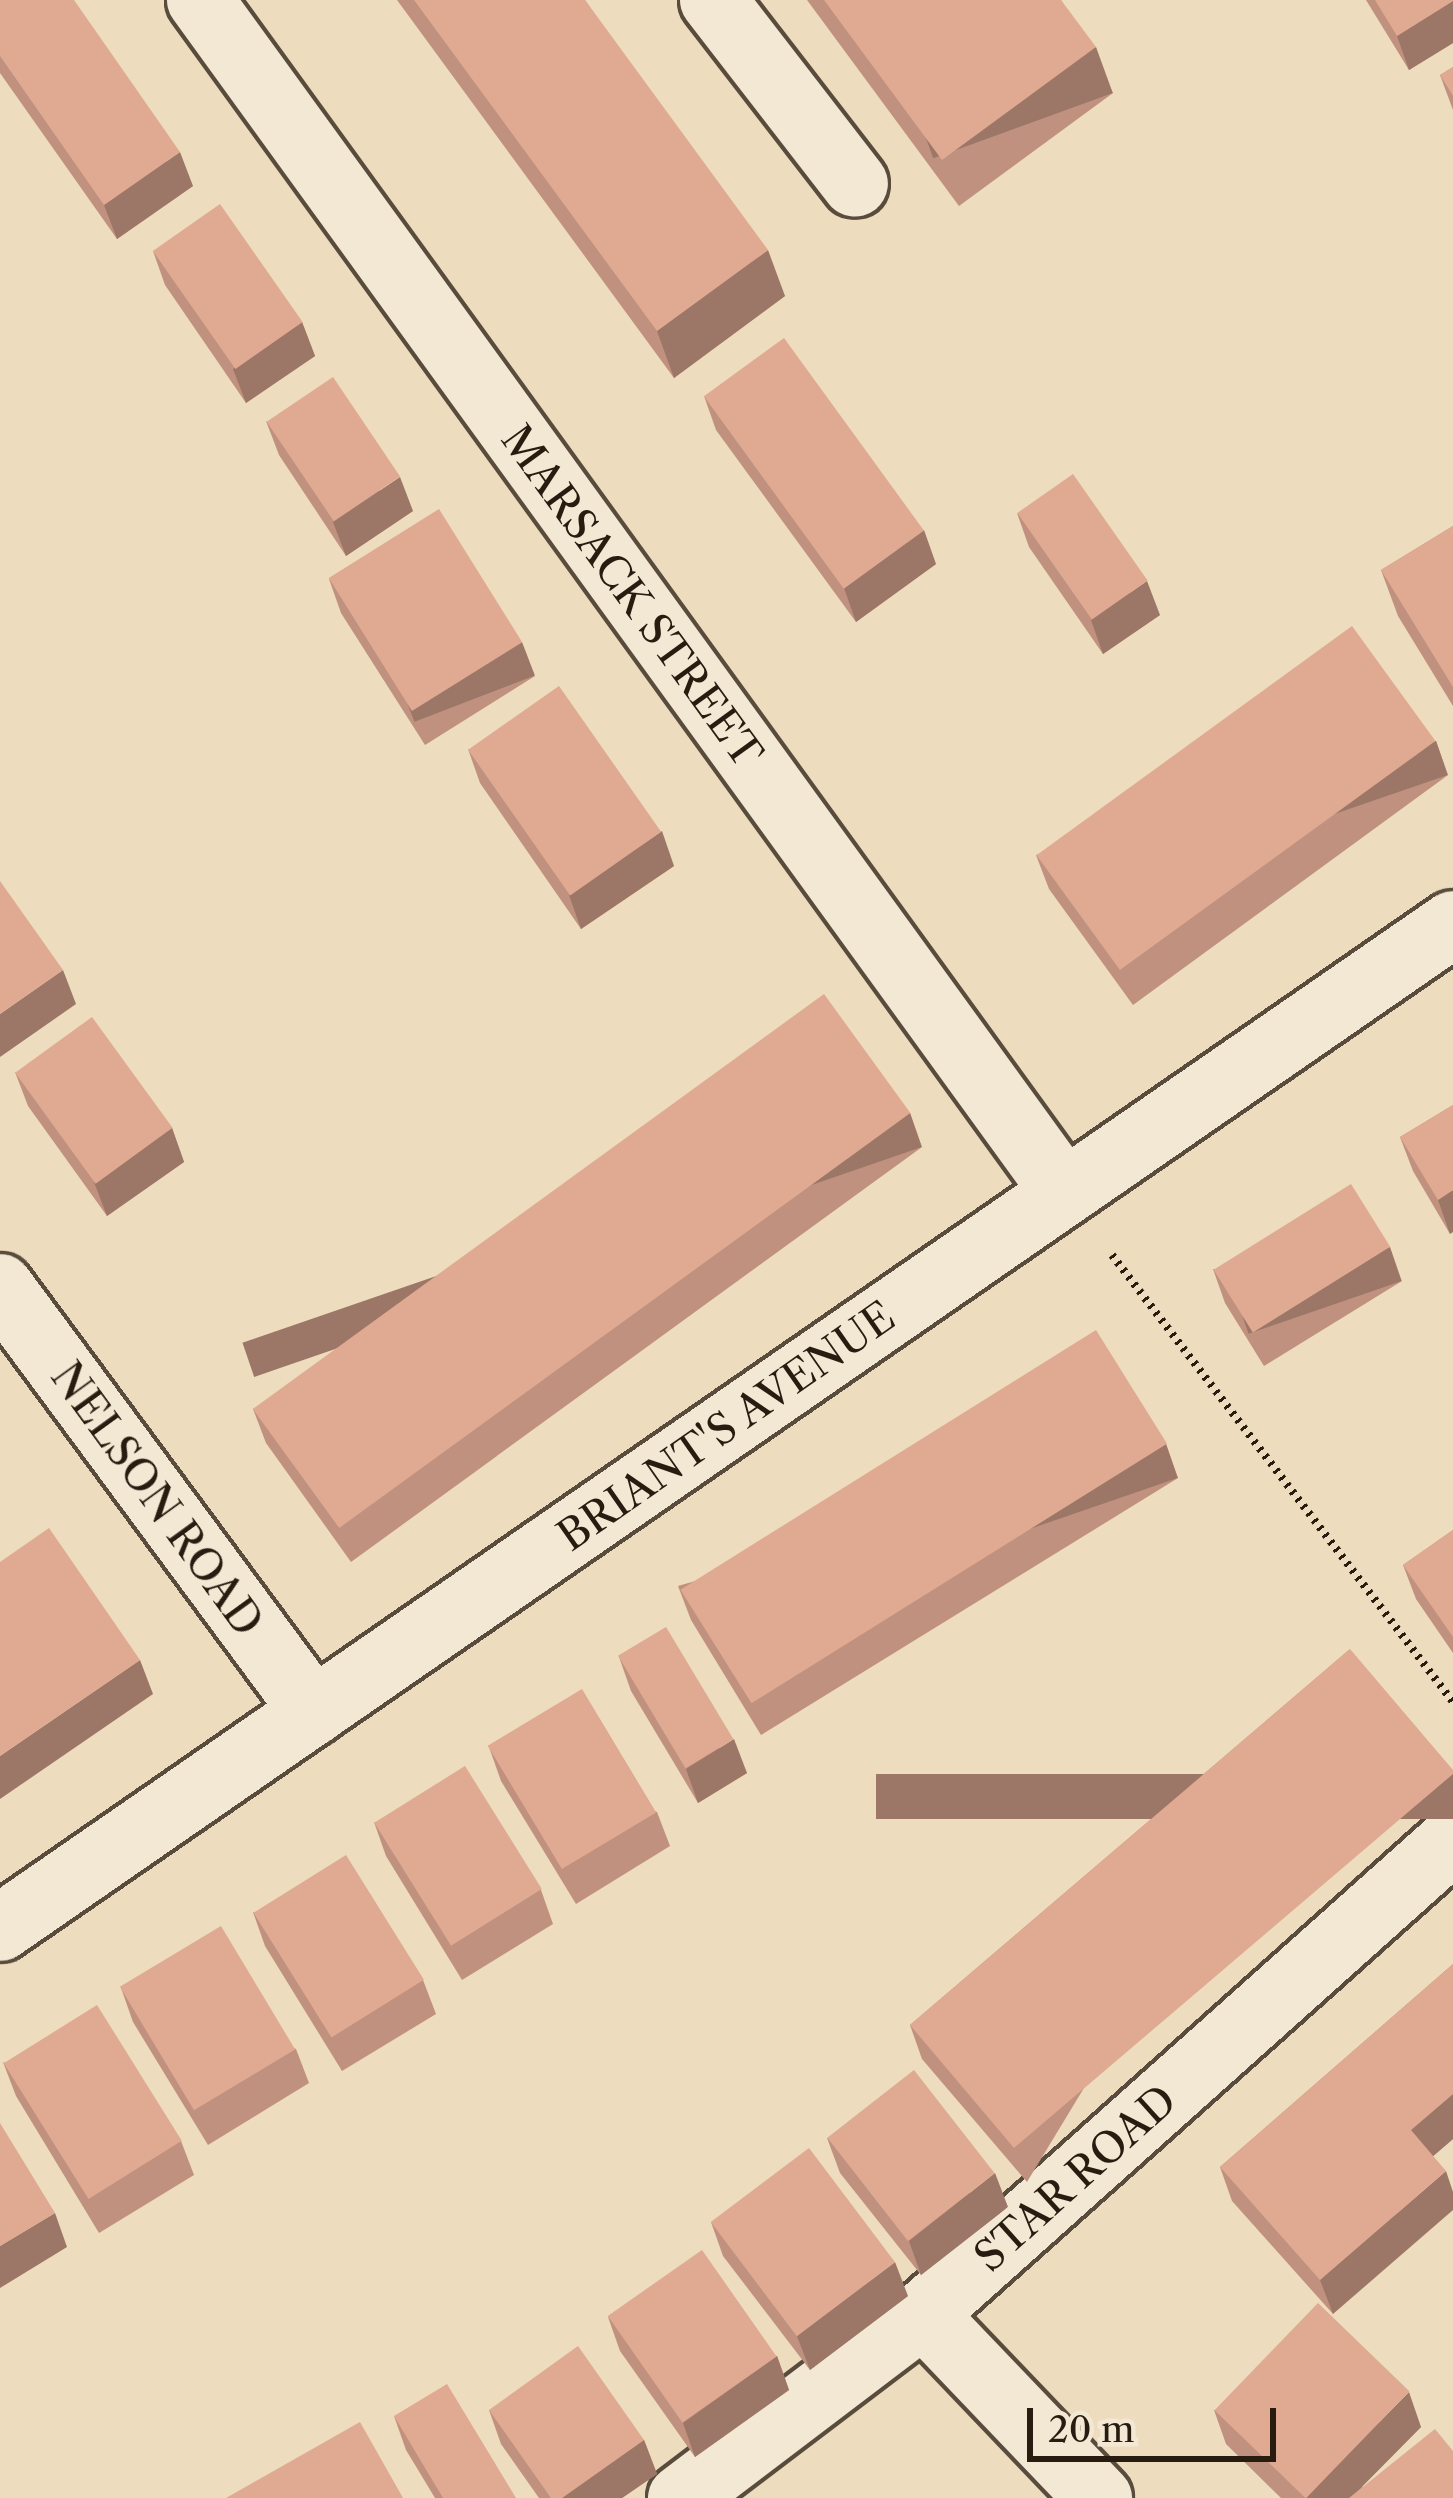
<!DOCTYPE html>
<style>
body{margin:0}
#map{position:relative;width:1453px;height:2498px;overflow:hidden;background:#eddcbd;font-family:"Libre Caslon Text",serif}
div>[style]{position:absolute}
.path>*{height:8px;margin-top:-4px;transform-origin:0;background:repeating-linear-gradient(90deg,#281c11 0 3px,transparent 0 9px)}
.roads{filter:drop-shadow(3px 0 #594c3c) drop-shadow(-3px 0 #594c3c) drop-shadow(0 3px #594c3c) drop-shadow(0 -3px #594c3c)}
.minor>*{height:66px;margin:-33px;padding:0 33px;transform-origin:33px;border-radius:33px;background:#f3e8d4}
.secondary>*{height:66px;margin:-33px;padding:0 33px;transform-origin:33px;border-radius:33px;background:#f3e8d4}
.wall>*{inset:0;background:#c0917e}
.shaded-wall>*{inset:0;background:#9c7666;transform-origin:0 0}
.building>*{inset:0;background:#dfa992;transform-origin:0 0}
span{translate:-50% -50%;white-space:nowrap;text-align:center;line-height:1.15;-webkit-text-stroke:12px #f3e8d4;paint-order:stroke}
.street-label{font-size:42px;color:#281c11}
.scale{position:absolute;left:1027px;top:2408px;width:249px;height:54px;box-sizing:border-box;border:6px solid #281c11;border-top:0;padding-left:15px;font-size:36px;line-height:42px;white-space:nowrap;color:#281c11;-webkit-text-stroke:9px #f3e8d4;paint-order:stroke}
</style>
<div id="map">
<div class="path">
<i style="left:1112px;top:1255px;width:562px;rotate:52.66deg"></i>
</div>
<div class="roads">
<div class="minor">
<i style="left:200px;top:0;width:1472px;rotate:54.06deg"></i>
<i style="left:713px;top:0;width:232px;rotate:52.3deg"></i>
<i style="left:0;top:1287px;width:528px;rotate:53.54deg"></i>
<i style="left:923px;top:2314px;width:255px;rotate:46.3deg"></i>
<i style="left:681px;top:2498px;width:304px;rotate:-37.2deg"></i>
<i style="left:923px;top:2314px;width:711px;rotate:-41.81deg"></i>
</div>
<div class="secondary">
<i style="left:0;top:1928px;width:1766px;rotate:-34.64deg"></i>
</div>
</div>
<div class="wall">
<i style="clip-path:polygon(0 0,193px 186px,117px 239px,0 73px)"></i>
<i style="clip-path:polygon(397px 0,585px 0,785px 296px,674px 378px)"></i>
<i style="clip-path:polygon(807px 0,1061px 0,1113px 93px,959px 206px)"></i>
<i style="clip-path:polygon(1366px 0,1453px 0,1453px 43px,1409px 70px)"></i>
<i style="clip-path:polygon(1453px 67px,1453px 110px,1440px 75px)"></i>
<i style="clip-path:polygon(153px 251px,302px 322px,315px 356px,246px 403px,165px 285px)"></i>
<i style="clip-path:polygon(704px 396px,936px 564px,856px 622px,716px 430px)"></i>
<i style="clip-path:polygon(266px 421px,413px 511px,346px 556px,279px 455px)"></i>
<i style="clip-path:polygon(1017px 513px,1160px 615px,1103px 654px,1029px 547px)"></i>
<i style="clip-path:polygon(1453px 526px,1453px 706px,1398px 616px,1381px 570px)"></i>
<i style="clip-path:polygon(329px 579px,535px 676px,425px 745px,341px 613px)"></i>
<i style="clip-path:polygon(1436px 741px,1448px 775px,1133px 1005px,1049px 889px,1036px 855px)"></i>
<i style="clip-path:polygon(468px 749px,674px 866px,581px 929px,480px 783px)"></i>
<i style="clip-path:polygon(15px 1072px,172px 1128px,184px 1162px,107px 1216px,28px 1106px)"></i>
<i style="clip-path:polygon(1453px 1105px,1450px 1234px,1413px 1171px,1400px 1137px)"></i>
<i style="clip-path:polygon(910px 1113px,922px 1147px,351px 1562px,266px 1443px,253px 1409px)"></i>
<i style="clip-path:polygon(1213px 1269px,1402px 1281px,1264px 1366px,1225px 1303px)"></i>
<i style="clip-path:polygon(1166px 1444px,1178px 1478px,761px 1735px,691px 1620px,678px 1586px)"></i>
<i style="clip-path:polygon(1453px 1530px,1453px 1653px,1416px 1599px,1403px 1565px)"></i>
<i style="clip-path:polygon(1350px 1649px,1027px 2182px,922px 2059px,910px 2025px)"></i>
<i style="clip-path:polygon(619px 1657px,747px 1773px,698px 1803px,631px 1691px)"></i>
<i style="clip-path:polygon(489px 1747px,657px 1812px,670px 1846px,576px 1904px,501px 1781px)"></i>
<i style="clip-path:polygon(374px 1822px,541px 1890px,553px 1924px,462px 1980px,386px 1856px)"></i>
<i style="clip-path:polygon(253px 1912px,423px 1980px,436px 2014px,342px 2071px,265px 1946px)"></i>
<i style="clip-path:polygon(1453px 1964px,1453px 2139px,1433px 2156px,1333px 2314px,1232px 2201px,1220px 2167px)"></i>
<i style="clip-path:polygon(121px 1988px,296px 2049px,309px 2083px,208px 2145px,133px 2022px)"></i>
<i style="clip-path:polygon(3px 2062px,181px 2141px,194px 2175px,99px 2233px,16px 2096px)"></i>
<i style="clip-path:polygon(827px 2138px,1008px 2207px,921px 2275px,840px 2173px)"></i>
<i style="clip-path:polygon(711px 2222px,908px 2296px,810px 2370px,723px 2256px)"></i>
<i style="clip-path:polygon(608px 2317px,777px 2356px,789px 2390px,695px 2457px,620px 2351px)"></i>
<i style="clip-path:polygon(489px 2410px,644px 2440px,657px 2474px,622px 2498px,539px 2498px,501px 2444px)"></i>
<i style="clip-path:polygon(1214px 2410px,1421px 2427px,1361px 2487px,1453px 2498px,1281px 2498px,1226px 2444px)"></i>
<i style="clip-path:polygon(394px 2416px,516px 2498px,435px 2498px,406px 2450px)"></i>
</div>
<div class="shaded-wall">
<i style="clip-path:polygon(1453px 1px,1453px 43px,1409px 70px,1397px 36px)"></i>
<i style="left:1096px;top:47px;width:49px;height:191px;rotate:70deg"></i>
<i style="clip-path:polygon(180px 152px,193px 186px,117px 239px,104px 205px)"></i>
<i style="clip-path:polygon(768px 250px,785px 296px,674px 378px,657px 331px)"></i>
<i style="clip-path:polygon(302px 322px,315px 356px,246px 403px,233px 369px)"></i>
<i style="clip-path:polygon(400px 477px,413px 511px,346px 556px,333px 522px)"></i>
<i style="clip-path:polygon(924px 530px,936px 564px,856px 622px,844px 588px)"></i>
<i style="clip-path:polygon(1147px 581px,1160px 615px,1103px 654px,1091px 620px)"></i>
<i style="left:522px;top:642px;width:36px;height:129px;rotate:69deg"></i>
<i style="left:1436px;top:741px;width:36px;height:390px;rotate:71deg"></i>
<i style="clip-path:polygon(662px 831px,674px 866px,581px 929px,569px 895px)"></i>
<i style="clip-path:polygon(63px 970px,76px 1004px,0 1057px,0 1014px)"></i>
<i style="left:910px;top:1113px;width:36px;height:706px;rotate:71deg"></i>
<i style="clip-path:polygon(172px 1128px,184px 1162px,107px 1216px,94px 1182px)"></i>
<i style="clip-path:polygon(1453px 1190px,1453px 1232px,1450px 1234px,1438px 1200px)"></i>
<i style="left:1390px;top:1247px;width:36px;height:162px;rotate:71deg"></i>
<i style="left:1166px;top:1444px;width:36px;height:490px;rotate:71deg"></i>
<i style="clip-path:polygon(140px 1660px,153px 1694px,0 1799px,0 1756px)"></i>
<i style="clip-path:polygon(734px 1739px,747px 1773px,698px 1803px,686px 1769px)"></i>
<i style="left:1453px;top:1774px;width:45px;height:577px;rotate:90deg"></i>
<i style="clip-path:polygon(1453px 2094px,1453px 2139px,1424px 2164px,1411px 2130px)"></i>
<i style="clip-path:polygon(1446px 2171px,1453px 2192px,1453px 2210px,1333px 2314px,1320px 2280px)"></i>
<i style="clip-path:polygon(995px 2173px,1008px 2207px,921px 2275px,909px 2241px)"></i>
<i style="clip-path:polygon(55px 2213px,67px 2247px,0 2288px,0 2246px)"></i>
<i style="clip-path:polygon(895px 2262px,908px 2296px,810px 2370px,797px 2336px)"></i>
<i style="clip-path:polygon(777px 2356px,789px 2390px,695px 2457px,683px 2423px)"></i>
<i style="clip-path:polygon(1409px 2392px,1421px 2427px,1351px 2498px,1305px 2498px)"></i>
<i style="clip-path:polygon(644px 2440px,657px 2474px,622px 2498px,562px 2498px)"></i>
</div>
<div class="building">
<i style="clip-path:polygon(0 0,74px 0,180px 152px,104px 205px,0 56px)"></i>
<i style="clip-path:polygon(414px 0,585px 0,768px 250px,657px 331px)"></i>
<i style="clip-path:polygon(824px 0,1061px 0,1096px 47px,942px 160px)"></i>
<i style="clip-path:polygon(1375px 0,1453px 0,1453px 1px,1397px 36px)"></i>
<i style="clip-path:polygon(1453px 67px,1453px 96px,1440px 75px)"></i>
<i style="left:220px;top:204px;width:144px;height:82px;rotate:55deg"></i>
<i style="left:784px;top:338px;width:238px;height:99px;rotate:54deg"></i>
<i style="left:333px;top:377px;width:120px;height:80px;rotate:56deg"></i>
<i style="left:1073px;top:474px;width:130px;height:68px;rotate:55deg"></i>
<i style="left:439px;top:509px;width:157px;height:130px;rotate:58deg"></i>
<i style="clip-path:polygon(1453px 526px,1453px 687px,1381px 570px)"></i>
<i style="left:1352px;top:626px;width:142px;height:390px;rotate:54deg"></i>
<i style="left:559px;top:686px;width:178px;height:111px;rotate:55deg"></i>
<i style="clip-path:polygon(0 881px,63px 970px,0 1014px)"></i>
<i style="left:824px;top:994px;width:147px;height:706px;rotate:54deg"></i>
<i style="left:92px;top:1017px;width:137px;height:95px;rotate:54deg"></i>
<i style="clip-path:polygon(1453px 1105px,1453px 1190px,1438px 1200px,1400px 1137px)"></i>
<i style="left:1351px;top:1184px;width:74px;height:162px;rotate:58deg"></i>
<i style="left:1096px;top:1330px;width:134px;height:490px;rotate:58deg"></i>
<i style="clip-path:polygon(49px 1528px,140px 1660px,0 1756px,0 1562px)"></i>
<i style="clip-path:polygon(1453px 1530px,1453px 1637px,1403px 1565px)"></i>
<i style="left:666px;top:1627px;width:131px;height:56px;rotate:59deg"></i>
<i style="clip-path:polygon(1350px 1649px,1453px 1770px,1453px 1774px,1014px 2148px,910px 2025px)"></i>
<i style="left:582px;top:1689px;width:144px;height:110px;rotate:59deg"></i>
<i style="left:465px;top:1766px;width:145px;height:107px;rotate:58deg"></i>
<i style="left:346px;top:1855px;width:147px;height:109px;rotate:58deg"></i>
<i style="left:221px;top:1926px;width:144px;height:118px;rotate:59deg"></i>
<i style="clip-path:polygon(1453px 1964px,1453px 2094px,1411px 2130px,1446px 2171px,1320px 2280px,1220px 2167px)"></i>
<i style="left:97px;top:2005px;width:160px;height:110px;rotate:58deg"></i>
<i style="left:914px;top:2070px;width:131px;height:110px;rotate:52deg"></i>
<i style="clip-path:polygon(0 2123px,55px 2213px,0 2246px)"></i>
<i style="left:809px;top:2148px;width:143px;height:123px;rotate:53deg"></i>
<i style="left:702px;top:2250px;width:130px;height:115px;rotate:55deg"></i>
<i style="left:1318px;top:2303px;width:127px;height:149px;rotate:44deg"></i>
<i style="clip-path:polygon(578px 2346px,644px 2440px,562px 2498px,551px 2498px,489px 2410px)"></i>
<i style="clip-path:polygon(447px 2384px,516px 2498px,443px 2498px,394px 2416px)"></i>
<i style="clip-path:polygon(360px 2422px,403px 2498px,226px 2498px)"></i>
<i style="clip-path:polygon(1435px 2429px,1453px 2451px,1453px 2498px,1349px 2498px)"></i>
</div>
<div class="street-label">
<span style="left:632px;top:596px;rotate:54deg">MARSACK STREET</span>
<span style="left:726px;top:1426px;rotate:-35deg">BRIANT'S AVENUE</span>
<span style="left:157px;top:1499px;rotate:54deg">NELSON ROAD</span>
<span style="left:1075px;top:2178px;rotate:-42deg">STAR ROAD</span>
</div>
<div class="scale">20 m</div>
</div>
